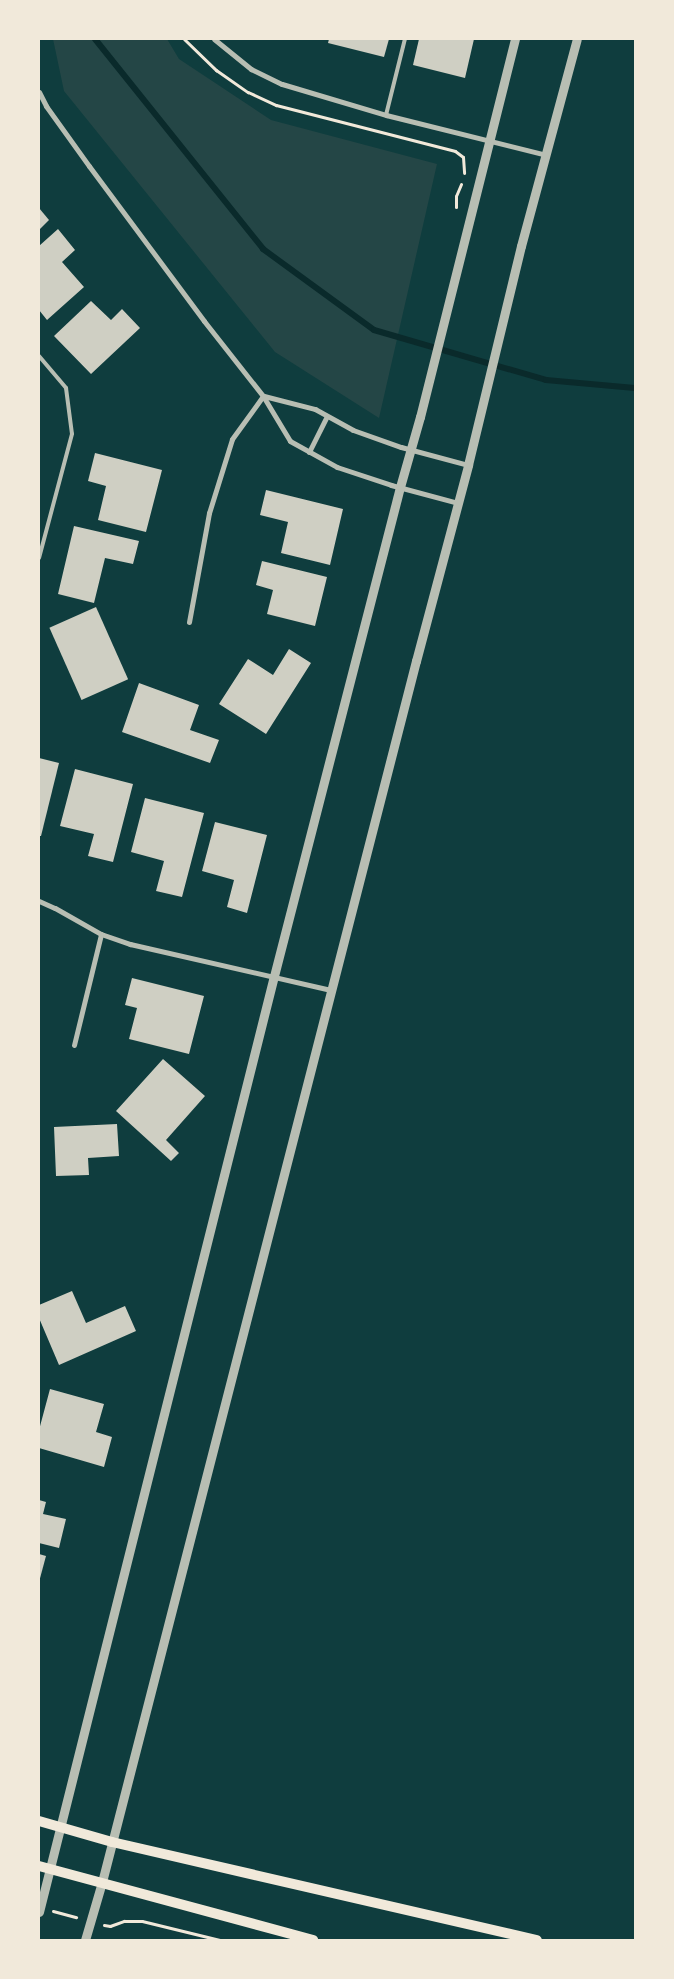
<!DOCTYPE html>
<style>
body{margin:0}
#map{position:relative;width:674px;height:1979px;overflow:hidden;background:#0f3d3e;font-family:Roboto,sans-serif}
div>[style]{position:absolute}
.green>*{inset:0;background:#244646}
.stream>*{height:6px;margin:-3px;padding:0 3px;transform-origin:3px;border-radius:3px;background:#0a2a2b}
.building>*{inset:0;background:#cfcfc3;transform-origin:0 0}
.path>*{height:3px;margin:-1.5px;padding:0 1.5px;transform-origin:1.5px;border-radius:1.5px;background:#f1e9da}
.service>*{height:4px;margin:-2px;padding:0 2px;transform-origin:2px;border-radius:2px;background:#b8beb3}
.minor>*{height:5px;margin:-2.5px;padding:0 2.5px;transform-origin:2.5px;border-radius:2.5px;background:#b8beb3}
.tertiary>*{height:9px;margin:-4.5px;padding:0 4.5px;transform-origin:4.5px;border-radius:4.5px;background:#b8beb3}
.secondary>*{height:10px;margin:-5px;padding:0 5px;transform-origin:5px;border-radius:5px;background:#f1e9da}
span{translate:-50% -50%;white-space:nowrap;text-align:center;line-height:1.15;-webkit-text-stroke:4px #f1e9da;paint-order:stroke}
.frame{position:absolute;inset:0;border:40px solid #f1e9da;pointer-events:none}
</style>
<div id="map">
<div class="green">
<i style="clip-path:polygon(53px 39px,167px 39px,179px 59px,271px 120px,437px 164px,379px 418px,275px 352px,64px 91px)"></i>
</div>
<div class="stream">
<i style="left:95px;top:39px;width:269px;rotate:51.3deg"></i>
<i style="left:263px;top:249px;width:137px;rotate:36.1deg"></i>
<i style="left:374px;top:330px;width:179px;rotate:16.2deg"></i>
<i style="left:546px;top:380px;width:89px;rotate:5.1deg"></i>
</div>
<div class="building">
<i style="clip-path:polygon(329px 39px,389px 39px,384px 57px,328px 43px)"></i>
<i style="clip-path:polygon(419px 39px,474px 39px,465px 78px,413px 65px)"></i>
<i style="clip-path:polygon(39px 208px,49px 220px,39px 230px)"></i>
<i style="clip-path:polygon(58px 229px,75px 250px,62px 262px,84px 287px,47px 320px,39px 310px,39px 246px)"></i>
<i style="clip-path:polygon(91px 301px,111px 320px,122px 309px,140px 328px,91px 374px,54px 336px)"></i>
<i style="clip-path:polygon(95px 453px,162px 470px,146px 532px,98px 520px,106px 486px,88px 481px)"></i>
<i style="clip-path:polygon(266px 490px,343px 509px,330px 565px,281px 553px,288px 522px,260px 515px)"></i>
<i style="clip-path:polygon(74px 526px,139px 541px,133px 564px,105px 558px,94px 603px,58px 594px)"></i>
<i style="clip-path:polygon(262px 561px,327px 577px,315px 626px,267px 614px,273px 590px,256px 585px)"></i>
<i style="left:96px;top:607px;width:79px;height:51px;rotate:66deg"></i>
<i style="clip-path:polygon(289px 649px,311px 663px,266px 734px,219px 704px,248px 659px,273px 675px)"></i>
<i style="clip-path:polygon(139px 683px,199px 705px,190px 730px,219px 740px,210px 763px,122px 732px)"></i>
<i style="clip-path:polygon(39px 758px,59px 763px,41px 836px,39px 836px)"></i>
<i style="clip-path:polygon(75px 769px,133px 784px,113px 862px,88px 856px,94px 834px,60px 826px)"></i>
<i style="clip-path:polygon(145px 798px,204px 813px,182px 897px,156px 891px,164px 861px,131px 852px)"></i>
<i style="clip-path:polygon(215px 822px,267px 835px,247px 913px,227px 907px,234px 880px,202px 871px)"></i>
<i style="clip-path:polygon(132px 978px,204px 996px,189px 1054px,129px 1039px,137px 1008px,125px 1005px)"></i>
<i style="clip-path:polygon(163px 1059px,205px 1096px,166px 1140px,179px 1153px,171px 1161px,116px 1111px)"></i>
<i style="clip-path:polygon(117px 1124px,119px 1156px,88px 1158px,89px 1175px,56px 1176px,54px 1127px)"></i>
<i style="clip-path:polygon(72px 1291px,86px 1323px,125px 1306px,136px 1331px,59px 1365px,39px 1318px,39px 1305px)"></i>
<i style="clip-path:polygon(50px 1389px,104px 1404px,96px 1432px,112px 1437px,104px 1467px,39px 1448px,39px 1430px)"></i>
<i style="clip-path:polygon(39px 1500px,46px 1502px,43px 1514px,66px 1519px,59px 1548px,39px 1543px)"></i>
<i style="clip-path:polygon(39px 1554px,46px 1556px,39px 1582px)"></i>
</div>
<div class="path">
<i style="left:184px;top:39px;width:45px;rotate:44.1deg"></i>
<i style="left:216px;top:70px;width:39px;rotate:35deg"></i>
<i style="left:248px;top:92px;width:31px;rotate:25deg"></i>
<i style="left:276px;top:105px;width:185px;rotate:14.4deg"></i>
<i style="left:455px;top:151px;width:10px;rotate:37deg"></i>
<i style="left:463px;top:157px;width:16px;rotate:86deg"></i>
<i style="left:456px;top:207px;width:11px;rotate:-90deg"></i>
<i style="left:456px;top:196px;width:13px;rotate:-67deg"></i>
<i style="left:53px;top:1911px;width:24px;rotate:15deg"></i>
<i style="left:104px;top:1925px;width:6px;rotate:9deg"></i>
<i style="left:110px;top:1926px;width:15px;rotate:-20deg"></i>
<i style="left:124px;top:1921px;width:18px"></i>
<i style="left:142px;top:1921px;width:80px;rotate:13.7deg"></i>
</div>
<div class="service">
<i style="left:386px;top:115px;width:78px;rotate:-76deg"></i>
<i style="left:39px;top:356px;width:42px;rotate:49.8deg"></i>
<i style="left:66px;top:388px;width:46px;rotate:82.6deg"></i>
<i style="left:72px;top:434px;width:128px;rotate:104.9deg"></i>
</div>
<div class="minor">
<i style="left:214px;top:39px;width:48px;rotate:39deg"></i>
<i style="left:251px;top:69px;width:34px;rotate:26deg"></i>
<i style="left:282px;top:84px;width:109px;rotate:16.6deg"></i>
<i style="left:386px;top:115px;width:165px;rotate:14deg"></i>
<i style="left:39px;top:92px;width:16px;rotate:63deg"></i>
<i style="left:46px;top:106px;width:74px;rotate:54.4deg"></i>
<i style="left:89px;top:166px;width:193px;rotate:53.4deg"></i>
<i style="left:204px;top:321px;width:95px;rotate:51.8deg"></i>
<i style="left:263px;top:396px;width:52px;rotate:59deg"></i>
<i style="left:290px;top:441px;width:54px;rotate:29deg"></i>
<i style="left:337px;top:467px;width:57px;rotate:18.4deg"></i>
<i style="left:391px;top:485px;width:69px;rotate:15deg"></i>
<i style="left:264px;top:396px;width:53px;rotate:14.3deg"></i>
<i style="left:315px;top:409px;width:43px;rotate:28.9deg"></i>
<i style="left:353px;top:430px;width:51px;rotate:19.5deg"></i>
<i style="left:401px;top:447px;width:69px;rotate:15deg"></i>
<i style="left:309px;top:452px;width:40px;rotate:-63.4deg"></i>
<i style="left:189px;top:622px;width:111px;rotate:-79.6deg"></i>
<i style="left:209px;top:513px;width:77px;rotate:-72.7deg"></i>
<i style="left:232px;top:439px;width:53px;rotate:-54.2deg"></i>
<i style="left:39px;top:901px;width:17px;rotate:24deg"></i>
<i style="left:55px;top:908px;width:53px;rotate:29.5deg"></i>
<i style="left:101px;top:934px;width:31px;rotate:19deg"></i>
<i style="left:130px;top:944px;width:206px;rotate:12.9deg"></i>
<i style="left:74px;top:1045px;width:114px;rotate:-76.3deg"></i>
</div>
<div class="tertiary">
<i style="left:39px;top:1912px;width:965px;rotate:-75.91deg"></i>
<i style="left:274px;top:976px;width:505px;rotate:-75.55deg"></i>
<i style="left:400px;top:487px;width:73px;rotate:-74.1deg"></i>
<i style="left:420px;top:417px;width:390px;rotate:-75.9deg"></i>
<i style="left:85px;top:1940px;width:60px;rotate:-73.7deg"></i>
<i style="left:102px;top:1882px;width:1261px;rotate:-75.58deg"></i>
<i style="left:416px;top:661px;width:203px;rotate:-75.1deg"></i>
<i style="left:468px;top:465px;width:225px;rotate:-76.4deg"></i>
<i style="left:521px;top:246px;width:214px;rotate:-74.9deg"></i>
</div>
<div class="secondary">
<i style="left:39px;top:1821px;width:76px;rotate:16deg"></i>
<i style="left:112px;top:1842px;width:436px;rotate:13deg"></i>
<i style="left:39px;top:1866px;width:284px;rotate:15.1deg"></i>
</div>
<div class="frame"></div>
</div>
